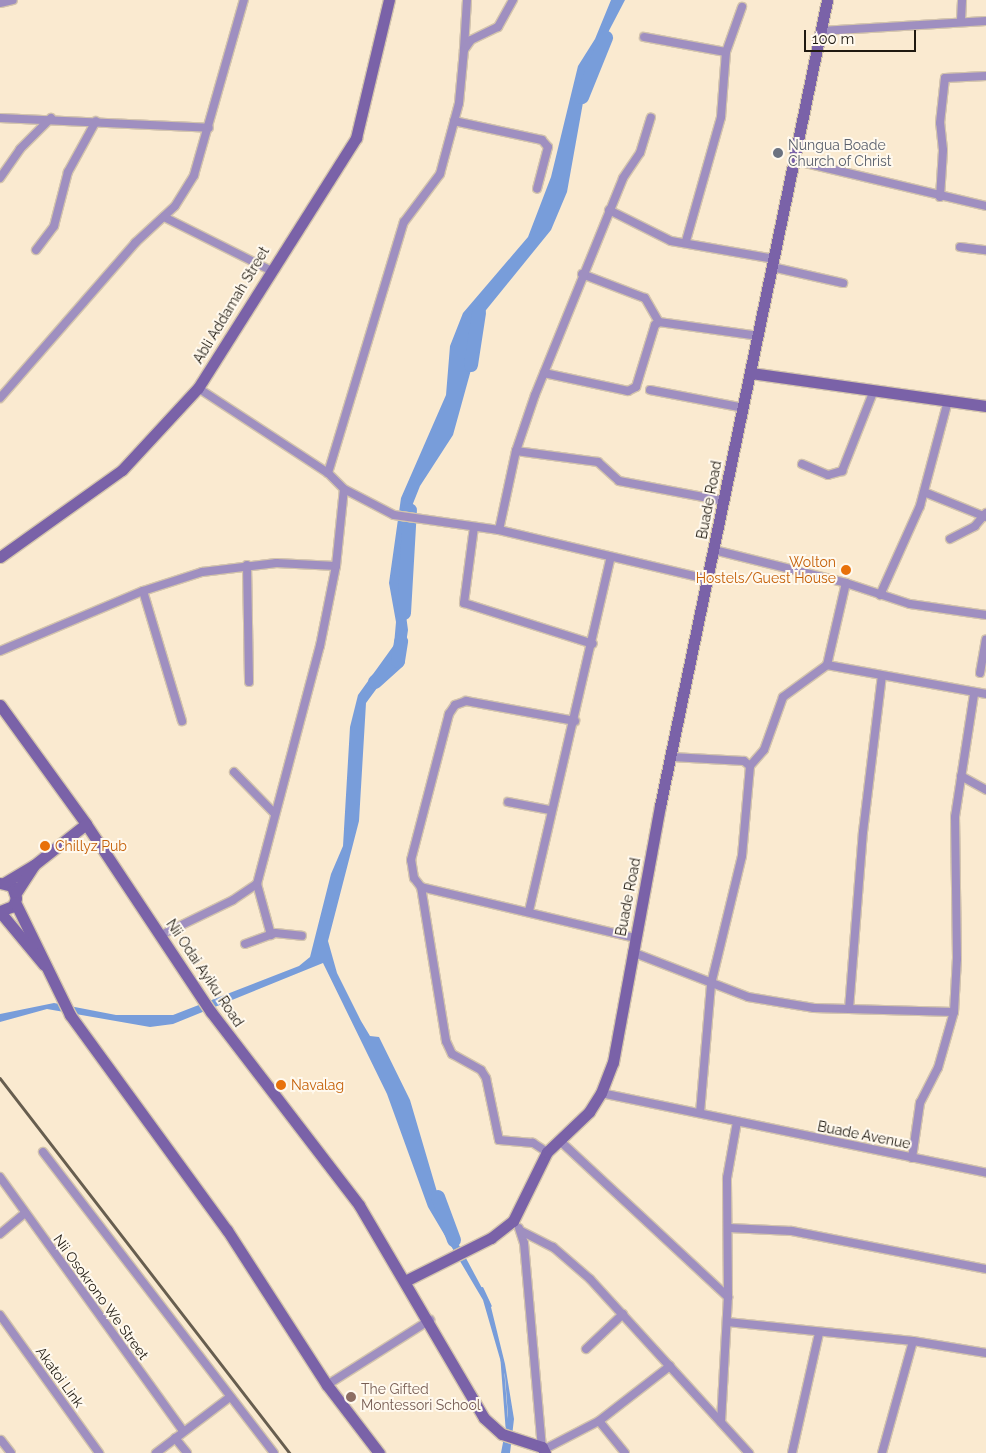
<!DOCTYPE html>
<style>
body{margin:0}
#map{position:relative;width:986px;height:1453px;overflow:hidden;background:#faead0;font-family:Raleway,sans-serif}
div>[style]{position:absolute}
.water>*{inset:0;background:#789dda}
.stream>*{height:2.5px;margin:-1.25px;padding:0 1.25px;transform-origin:1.25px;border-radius:1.25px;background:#789dda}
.river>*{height:14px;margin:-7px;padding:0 7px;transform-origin:7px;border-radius:7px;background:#789dda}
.roads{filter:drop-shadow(1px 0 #d3c4ad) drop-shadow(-1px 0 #d3c4ad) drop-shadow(0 1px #d3c4ad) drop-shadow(0 -1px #d3c4ad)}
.street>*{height:8px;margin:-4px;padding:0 4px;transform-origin:4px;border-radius:4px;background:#9f8fc0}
.secondary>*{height:11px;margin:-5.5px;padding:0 5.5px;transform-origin:5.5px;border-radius:5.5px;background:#7a62a8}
.rail>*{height:2.5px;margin:-1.25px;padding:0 1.25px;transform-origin:1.25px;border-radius:1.25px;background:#675e4f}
.dots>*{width:14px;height:14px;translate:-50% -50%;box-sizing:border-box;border:2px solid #fff9ee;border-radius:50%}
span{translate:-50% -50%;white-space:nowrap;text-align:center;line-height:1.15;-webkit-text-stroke:4px #fff9ee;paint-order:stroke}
.worship-label{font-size:14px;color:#5b616d}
.left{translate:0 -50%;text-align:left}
.street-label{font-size:14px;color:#1f1910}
.food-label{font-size:14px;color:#c56008}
.right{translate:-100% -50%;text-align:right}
.education-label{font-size:14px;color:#785e54}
.scale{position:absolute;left:804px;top:30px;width:112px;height:22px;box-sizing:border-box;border:2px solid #1f1910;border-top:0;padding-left:6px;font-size:15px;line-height:18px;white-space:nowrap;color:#1f1910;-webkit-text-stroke:4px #fff9ee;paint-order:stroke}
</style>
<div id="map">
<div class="water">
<i style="clip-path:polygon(611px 0,625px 0,589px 69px,567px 192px,551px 230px,482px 315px,471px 336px,474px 359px,453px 435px,420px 486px,412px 506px,400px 571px,408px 630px,405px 650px,366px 703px,359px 821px,328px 941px,337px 973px,361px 1021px,370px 1036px,379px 1037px,410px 1100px,445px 1219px,490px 1303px,505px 1364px,514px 1419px,510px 1453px,501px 1453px,508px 1416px,505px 1376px,483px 1300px,428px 1207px,387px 1094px,323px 963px,173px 1024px,150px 1027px,47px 1009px,0 1022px,0 1014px,54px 1003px,116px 1015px,173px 1015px,299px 966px,310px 957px,331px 874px,343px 846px,350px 727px,358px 695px,394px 645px,396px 622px,389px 583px,401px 498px,446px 395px,450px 346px,463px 313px,528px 237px,551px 177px,578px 66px,595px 39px)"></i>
</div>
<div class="stream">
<i style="left:482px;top:1288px;width:19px;rotate:65deg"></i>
<i style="left:502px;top:1360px;width:66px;rotate:85.7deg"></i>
</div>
<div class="river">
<i style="left:582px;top:97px;width:64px;rotate:-67.9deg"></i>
<i style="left:471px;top:365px;width:53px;rotate:-81.3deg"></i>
<i style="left:404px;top:613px;width:103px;rotate:-86.7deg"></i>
<i style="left:375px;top:682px;width:31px;rotate:-42deg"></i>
<i style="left:398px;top:661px;width:20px;rotate:-81deg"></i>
<i style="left:438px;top:1197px;width:46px;rotate:69.6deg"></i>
</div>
<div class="roads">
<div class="street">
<i style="left:0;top:3px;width:13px;rotate:-13deg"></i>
<i style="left:961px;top:20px;width:20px;rotate:-87deg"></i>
<i style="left:821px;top:31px;width:165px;rotate:-3.5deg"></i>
<i style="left:644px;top:37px;width:83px;rotate:10.4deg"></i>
<i style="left:464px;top:48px;width:48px;rotate:-86.4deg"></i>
<i style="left:0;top:118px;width:209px;rotate:2.7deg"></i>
<i style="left:454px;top:121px;width:90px;rotate:12.2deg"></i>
<i style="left:542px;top:140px;width:9px;rotate:49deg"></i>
<i style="left:548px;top:147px;width:43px;rotate:104.7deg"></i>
<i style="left:793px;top:160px;width:198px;rotate:13.4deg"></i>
<i style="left:0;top:178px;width:35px;rotate:-55deg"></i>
<i style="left:20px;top:149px;width:44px;rotate:-45deg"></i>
<i style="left:940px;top:197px;width:47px;rotate:-86.3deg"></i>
<i style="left:943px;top:150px;width:27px;rotate:-96deg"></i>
<i style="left:940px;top:123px;width:45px;rotate:-83.7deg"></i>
<i style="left:945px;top:78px;width:41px;rotate:-2.8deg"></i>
<i style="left:609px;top:210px;width:69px;rotate:26.6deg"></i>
<i style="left:671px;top:241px;width:105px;rotate:9.9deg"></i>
<i style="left:164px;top:217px;width:119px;rotate:26.6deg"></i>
<i style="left:686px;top:241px;width:129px;rotate:-74.2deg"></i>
<i style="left:721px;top:117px;width:65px;rotate:-85.6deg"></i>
<i style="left:726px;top:52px;width:48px;rotate:-70.4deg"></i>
<i style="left:960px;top:247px;width:26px;rotate:7deg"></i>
<i style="left:36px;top:250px;width:30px;rotate:-53deg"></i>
<i style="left:54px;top:226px;width:56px;rotate:-75.5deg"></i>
<i style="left:68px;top:172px;width:58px;rotate:-61.2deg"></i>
<i style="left:772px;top:267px;width:73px;rotate:12.7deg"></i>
<i style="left:582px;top:274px;width:67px;rotate:20.9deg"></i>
<i style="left:645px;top:298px;width:28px;rotate:60deg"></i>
<i style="left:544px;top:373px;width:86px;rotate:12.1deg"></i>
<i style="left:628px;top:391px;width:9px;rotate:-27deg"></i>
<i style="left:636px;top:387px;width:65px;rotate:-73deg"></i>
<i style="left:655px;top:325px;width:5px;rotate:-37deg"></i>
<i style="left:659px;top:322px;width:101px;rotate:8deg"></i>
<i style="left:198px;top:388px;width:155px;rotate:33.2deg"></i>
<i style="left:328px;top:473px;width:23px;rotate:45deg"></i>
<i style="left:344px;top:489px;width:56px;rotate:27.5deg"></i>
<i style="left:394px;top:515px;width:106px;rotate:8.1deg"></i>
<i style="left:499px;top:530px;width:214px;rotate:13.3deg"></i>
<i style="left:650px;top:390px;width:96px;rotate:10.8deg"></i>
<i style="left:0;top:398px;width:206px;rotate:-48.9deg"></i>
<i style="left:135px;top:243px;width:54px;rotate:-42.8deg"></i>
<i style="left:175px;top:206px;width:36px;rotate:-58deg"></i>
<i style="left:194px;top:175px;width:182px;rotate:-74.1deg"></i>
<i style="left:516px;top:451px;width:83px;rotate:7.6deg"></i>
<i style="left:598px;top:462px;width:28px;rotate:42deg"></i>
<i style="left:619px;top:481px;width:107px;rotate:10.8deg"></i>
<i style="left:802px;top:464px;width:28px;rotate:23deg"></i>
<i style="left:828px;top:475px;width:15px;rotate:-16deg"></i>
<i style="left:842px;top:471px;width:87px;rotate:-68.4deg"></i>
<i style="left:328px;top:473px;width:262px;rotate:-73.2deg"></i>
<i style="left:404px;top:222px;width:60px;rotate:-53.1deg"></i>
<i style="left:440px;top:174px;width:73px;rotate:-75deg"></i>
<i style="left:459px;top:103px;width:53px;rotate:-84.6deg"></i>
<i style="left:464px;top:50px;width:12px;rotate:-55deg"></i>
<i style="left:471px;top:40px;width:30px;rotate:-26deg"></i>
<i style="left:498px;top:27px;width:31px;rotate:-61deg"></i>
<i style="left:924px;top:492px;width:67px;rotate:22deg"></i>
<i style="left:474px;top:527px;width:77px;rotate:97.5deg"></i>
<i style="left:464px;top:603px;width:135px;rotate:17.6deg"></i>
<i style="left:499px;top:530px;width:81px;rotate:-77.9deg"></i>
<i style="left:516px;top:451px;width:59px;rotate:-71.3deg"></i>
<i style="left:535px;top:395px;width:234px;rotate:-67.9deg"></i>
<i style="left:623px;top:178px;width:30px;rotate:-56deg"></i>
<i style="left:640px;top:153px;width:37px;rotate:-73deg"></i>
<i style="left:950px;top:539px;width:28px;rotate:-27deg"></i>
<i style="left:975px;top:526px;width:17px;rotate:-50deg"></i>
<i style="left:714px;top:550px;width:136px;rotate:14deg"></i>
<i style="left:846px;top:583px;width:67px;rotate:18.2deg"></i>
<i style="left:910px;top:604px;width:77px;rotate:8.2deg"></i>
<i style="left:247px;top:565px;width:117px;rotate:89deg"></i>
<i style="left:143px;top:591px;width:136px;rotate:73.3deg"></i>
<i style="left:880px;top:595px;width:98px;rotate:-65.8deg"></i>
<i style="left:920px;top:506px;width:109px;rotate:-75.1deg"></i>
<i style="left:0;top:651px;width:155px;rotate:-22.8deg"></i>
<i style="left:143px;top:591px;width:62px;rotate:-17.9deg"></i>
<i style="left:202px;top:572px;width:75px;rotate:-6.9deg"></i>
<i style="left:276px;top:563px;width:60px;rotate:2.9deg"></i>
<i style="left:827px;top:665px;width:84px;rotate:-77deg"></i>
<i style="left:980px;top:673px;width:34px;rotate:-80deg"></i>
<i style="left:672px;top:757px;width:72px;rotate:3.2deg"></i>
<i style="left:744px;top:761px;width:8px;rotate:40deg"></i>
<i style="left:234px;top:772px;width:57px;rotate:45.7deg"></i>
<i style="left:961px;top:776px;width:29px;rotate:29deg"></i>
<i style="left:508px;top:802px;width:43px;rotate:10.8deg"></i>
<i style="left:257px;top:884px;width:53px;rotate:74.6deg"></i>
<i style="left:421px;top:887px;width:220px;rotate:13.4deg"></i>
<i style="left:529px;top:911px;width:363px;rotate:-77deg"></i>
<i style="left:161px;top:935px;width:80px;rotate:-25.9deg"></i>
<i style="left:233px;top:900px;width:29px;rotate:-34deg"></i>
<i style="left:257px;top:884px;width:246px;rotate:-75.2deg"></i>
<i style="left:320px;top:646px;width:82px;rotate:-78.7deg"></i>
<i style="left:336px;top:566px;width:77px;rotate:-84.1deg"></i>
<i style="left:245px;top:944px;width:32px;rotate:-20deg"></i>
<i style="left:275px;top:933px;width:27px;rotate:6deg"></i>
<i style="left:632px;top:952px;width:124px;rotate:21.2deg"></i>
<i style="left:748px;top:997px;width:67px;rotate:9.5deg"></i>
<i style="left:814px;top:1008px;width:140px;rotate:1.6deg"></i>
<i style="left:849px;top:1009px;width:178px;rotate:-85.5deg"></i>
<i style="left:863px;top:832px;width:157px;rotate:-83.1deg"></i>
<i style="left:601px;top:1093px;width:393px;rotate:11.7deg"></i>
<i style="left:700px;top:1113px;width:129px;rotate:-85.1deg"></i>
<i style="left:711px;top:984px;width:132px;rotate:-76.4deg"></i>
<i style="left:742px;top:856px;width:90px;rotate:-84.9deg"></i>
<i style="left:750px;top:766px;width:21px;rotate:-49deg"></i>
<i style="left:764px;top:750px;width:56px;rotate:-70.3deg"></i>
<i style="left:783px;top:697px;width:54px;rotate:-36deg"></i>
<i style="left:827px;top:665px;width:162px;rotate:10.3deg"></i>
<i style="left:559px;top:1140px;width:231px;rotate:42.9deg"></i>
<i style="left:43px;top:1152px;width:379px;rotate:52.5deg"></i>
<i style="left:547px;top:1152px;width:17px;rotate:-147deg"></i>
<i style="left:533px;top:1143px;width:34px;rotate:-175deg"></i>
<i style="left:499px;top:1140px;width:63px;rotate:-101.8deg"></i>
<i style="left:486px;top:1078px;width:9px;rotate:-122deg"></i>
<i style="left:481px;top:1070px;width:33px;rotate:-151deg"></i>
<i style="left:452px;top:1054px;width:14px;rotate:-115deg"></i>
<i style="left:446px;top:1041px;width:156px;rotate:-99.2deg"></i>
<i style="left:421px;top:887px;width:11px;rotate:-128deg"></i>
<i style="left:414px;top:878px;width:18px;rotate:-99deg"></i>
<i style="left:411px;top:860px;width:151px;rotate:-75.4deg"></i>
<i style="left:449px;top:714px;width:11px;rotate:-56deg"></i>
<i style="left:455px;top:705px;width:12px;rotate:-20deg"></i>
<i style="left:466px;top:701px;width:111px;rotate:10.4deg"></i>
<i style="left:912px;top:1158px;width:56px;rotate:-81.7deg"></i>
<i style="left:920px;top:1103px;width:39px;rotate:-63deg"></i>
<i style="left:938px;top:1068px;width:58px;rotate:-74.1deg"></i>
<i style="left:954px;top:1012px;width:53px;rotate:-86.8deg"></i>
<i style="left:957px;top:959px;width:142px;rotate:-90.8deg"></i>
<i style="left:955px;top:817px;width:124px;rotate:-81.2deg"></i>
<i style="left:0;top:1177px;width:313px;rotate:54.2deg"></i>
<i style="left:519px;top:1228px;width:16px;rotate:72deg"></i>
<i style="left:524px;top:1243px;width:205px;rotate:85deg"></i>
<i style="left:729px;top:1228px;width:63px;rotate:2.7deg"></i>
<i style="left:792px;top:1231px;width:198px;rotate:11.1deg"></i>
<i style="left:521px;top:1231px;width:36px;rotate:27deg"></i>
<i style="left:553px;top:1247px;width:49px;rotate:40.9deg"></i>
<i style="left:590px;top:1279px;width:236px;rotate:47.6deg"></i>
<i style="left:0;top:1234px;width:33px;rotate:-40deg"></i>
<i style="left:0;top:1315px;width:170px;rotate:54.3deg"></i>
<i style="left:727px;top:1322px;width:187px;rotate:5.8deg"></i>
<i style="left:913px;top:1341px;width:74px;rotate:9.3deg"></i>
<i style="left:586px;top:1349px;width:51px;rotate:-43.4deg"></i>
<i style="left:327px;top:1385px;width:122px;rotate:-32.3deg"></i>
<i style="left:599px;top:1421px;width:41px;rotate:50.9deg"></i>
<i style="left:721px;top:1422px;width:125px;rotate:-86.8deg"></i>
<i style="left:728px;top:1297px;width:119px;rotate:-90.5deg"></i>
<i style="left:727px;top:1178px;width:57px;rotate:-79.9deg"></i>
<i style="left:175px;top:1438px;width:19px;rotate:51deg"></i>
<i style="left:1px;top:1440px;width:16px;rotate:52deg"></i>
<i style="left:543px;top:1450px;width:63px;rotate:-27.4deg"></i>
<i style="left:599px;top:1421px;width:90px;rotate:-37.8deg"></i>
<i style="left:156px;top:1453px;width:93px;rotate:-37.1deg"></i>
<i style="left:792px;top:1453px;width:123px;rotate:-77.3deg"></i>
<i style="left:882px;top:1453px;width:116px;rotate:-74.5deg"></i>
</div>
<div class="secondary">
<i style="left:751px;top:373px;width:237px;rotate:8deg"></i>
<i style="left:0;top:557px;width:150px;rotate:-35.5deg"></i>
<i style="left:122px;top:470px;width:112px;rotate:-47.2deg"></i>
<i style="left:198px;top:388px;width:296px;rotate:-57.7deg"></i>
<i style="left:356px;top:138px;width:142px;rotate:-76.6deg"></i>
<i style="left:0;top:705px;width:147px;rotate:54.1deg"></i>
<i style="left:86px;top:824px;width:226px;rotate:56.4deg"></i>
<i style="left:211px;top:1012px;width:243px;rotate:52.5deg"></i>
<i style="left:359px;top:1205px;width:247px;rotate:59.6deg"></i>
<i style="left:484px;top:1418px;width:24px;rotate:42deg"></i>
<i style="left:502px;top:1434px;width:42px;rotate:18deg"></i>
<i style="left:542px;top:1447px;width:7px;rotate:63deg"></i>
<i style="left:0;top:883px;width:12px;rotate:14deg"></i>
<i style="left:12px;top:886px;width:13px;rotate:72deg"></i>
<i style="left:16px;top:898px;width:9px;rotate:111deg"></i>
<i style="left:13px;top:906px;width:14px;rotate:159deg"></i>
<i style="left:4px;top:883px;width:35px;rotate:-31deg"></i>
<i style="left:34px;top:865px;width:66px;rotate:-38.3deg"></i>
<i style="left:16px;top:893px;width:33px;rotate:-57deg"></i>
<i style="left:15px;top:902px;width:126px;rotate:64deg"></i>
<i style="left:70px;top:1015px;width:266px;rotate:53.9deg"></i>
<i style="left:227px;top:1230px;width:184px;rotate:57.2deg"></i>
<i style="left:327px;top:1385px;width:86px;rotate:52.6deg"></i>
<i style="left:0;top:912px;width:69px;rotate:50.3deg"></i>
<i style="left:407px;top:1280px;width:94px;rotate:-26.6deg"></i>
<i style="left:491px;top:1238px;width:28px;rotate:-38deg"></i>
<i style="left:513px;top:1221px;width:77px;rotate:-63.8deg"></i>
<i style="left:547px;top:1152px;width:58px;rotate:-43.6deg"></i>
<i style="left:589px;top:1112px;width:22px;rotate:-58deg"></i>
<i style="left:601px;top:1093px;width:33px;rotate:-69deg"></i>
<i style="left:613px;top:1062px;width:260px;rotate:-79.6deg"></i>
<i style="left:660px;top:806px;width:823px;rotate:-78.29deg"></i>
</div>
</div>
<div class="rail">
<i style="left:0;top:1078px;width:474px;rotate:52.3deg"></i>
</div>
<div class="dots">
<i style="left:778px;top:153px;background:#6b7280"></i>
<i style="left:846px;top:570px;background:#e8710a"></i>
<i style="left:45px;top:846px;background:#e8710a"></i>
<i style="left:281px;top:1085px;background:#e8710a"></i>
<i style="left:351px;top:1397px;background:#8d6e63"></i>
</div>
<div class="worship-label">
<span class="left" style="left:788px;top:153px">Nungua Boade<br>Church of Christ</span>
</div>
<div class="street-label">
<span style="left:231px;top:305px;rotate:-59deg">Abli Addamah Street</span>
<span style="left:709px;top:500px;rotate:-79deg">Buade Road</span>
<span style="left:628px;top:897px;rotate:-79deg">Buade Road</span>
<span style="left:205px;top:973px;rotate:56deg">Nii Odai Ayiku Road</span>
<span style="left:864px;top:1135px;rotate:11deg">Buade Avenue</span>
<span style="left:101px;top:1297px;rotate:54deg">Nii Osokrono We Street</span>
<span style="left:60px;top:1377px;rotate:54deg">Akatoi Link</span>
</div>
<div class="food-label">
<span class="right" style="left:836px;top:570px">Wolton<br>Hostels/Guest House</span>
<span class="left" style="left:55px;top:846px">Chillyz Pub</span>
<span class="left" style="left:291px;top:1085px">Navalag</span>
</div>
<div class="education-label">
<span class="left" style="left:361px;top:1397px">The Gifted<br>Montessori School</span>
</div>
<div class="scale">100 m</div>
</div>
